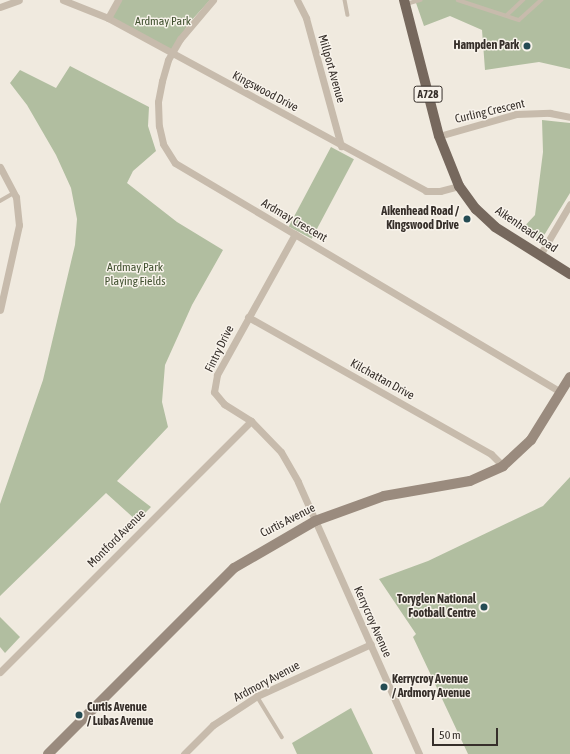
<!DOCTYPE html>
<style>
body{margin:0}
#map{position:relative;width:570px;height:754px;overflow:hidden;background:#f0eadf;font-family:"Asap Condensed",sans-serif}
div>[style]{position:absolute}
.green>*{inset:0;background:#b1bea0;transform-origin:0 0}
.lane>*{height:3.5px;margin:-1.75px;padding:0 1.75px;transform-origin:1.75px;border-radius:1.75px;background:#c7bbac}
.street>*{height:7px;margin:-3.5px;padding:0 3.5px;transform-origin:3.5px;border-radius:3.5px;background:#c7bbac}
.secondary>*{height:10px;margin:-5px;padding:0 5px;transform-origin:5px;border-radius:5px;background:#9a8b7e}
.primary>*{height:10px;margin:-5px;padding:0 5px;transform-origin:5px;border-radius:5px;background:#76685d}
.dots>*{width:11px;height:11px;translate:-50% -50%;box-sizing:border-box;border:2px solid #f8f3eb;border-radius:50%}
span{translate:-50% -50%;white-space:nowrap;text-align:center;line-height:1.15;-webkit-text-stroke:3px #f8f3eb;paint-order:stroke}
.shield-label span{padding:1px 3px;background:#f8f3eb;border:1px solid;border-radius:3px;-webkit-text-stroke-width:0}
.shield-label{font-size:11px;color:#362f2a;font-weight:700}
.park-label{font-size:12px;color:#425231}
.poi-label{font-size:12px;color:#362f2a;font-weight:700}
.right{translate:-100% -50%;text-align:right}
.left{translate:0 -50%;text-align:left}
.street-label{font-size:12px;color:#362f2a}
.scale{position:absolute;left:432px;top:728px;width:66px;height:18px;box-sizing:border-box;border:2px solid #362f2a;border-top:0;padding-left:5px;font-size:12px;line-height:14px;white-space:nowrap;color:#362f2a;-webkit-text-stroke:3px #f8f3eb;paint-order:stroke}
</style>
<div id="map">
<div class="green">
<i style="clip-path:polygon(120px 0,210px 0,190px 22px,170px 52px,110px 17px)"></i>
<i style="clip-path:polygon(415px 0,570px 0,570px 69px,539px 62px,485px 70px,482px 30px,450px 16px,424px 26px)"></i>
<i style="clip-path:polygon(70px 66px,149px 107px,148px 126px,156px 151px,133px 171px,127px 183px,177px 222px,223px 250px,192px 305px,165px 365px,162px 402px,168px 427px,117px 481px,151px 507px,137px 521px,106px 493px,0 596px,0 504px,43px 380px,75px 245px,77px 219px,71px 188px,56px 155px,27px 105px,10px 83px,20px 70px,56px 88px)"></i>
<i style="clip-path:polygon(542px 120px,570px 123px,570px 193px,543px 237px,537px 238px,521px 230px,535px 215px,543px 152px)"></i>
<i style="left:331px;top:147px;width:26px;height:90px;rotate:28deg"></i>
<i style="clip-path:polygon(570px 477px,570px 754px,468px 754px,413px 637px,416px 634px,379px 579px,428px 561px,543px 506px)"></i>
<i style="clip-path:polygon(0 617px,20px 637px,5px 653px,0 647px)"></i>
<i style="clip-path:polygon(351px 708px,373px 754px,297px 754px,292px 743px)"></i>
</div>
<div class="lane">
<i style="left:345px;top:0;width:15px;rotate:79deg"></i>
<i style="left:458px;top:0;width:64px;rotate:18.2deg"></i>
<i style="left:519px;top:20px;width:30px;rotate:-42deg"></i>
<i style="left:406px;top:4px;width:15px;rotate:-16deg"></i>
<i style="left:507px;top:15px;width:22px;rotate:-43deg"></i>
<i style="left:0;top:201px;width:16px;rotate:-30deg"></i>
<i style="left:257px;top:696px;width:48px;rotate:58.6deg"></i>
</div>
<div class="street">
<i style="left:63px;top:0;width:48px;rotate:21.8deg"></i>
<i style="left:108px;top:18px;width:362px;rotate:28.5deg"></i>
<i style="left:426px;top:191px;width:14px"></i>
<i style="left:440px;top:191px;width:20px;rotate:-15deg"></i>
<i style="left:213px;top:0;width:51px;rotate:130.2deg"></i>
<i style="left:180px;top:39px;width:24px;rotate:120deg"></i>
<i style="left:168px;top:60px;width:22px;rotate:106deg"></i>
<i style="left:162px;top:81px;width:21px;rotate:101deg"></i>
<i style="left:158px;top:102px;width:24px;rotate:88deg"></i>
<i style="left:159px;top:126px;width:18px;rotate:77deg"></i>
<i style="left:163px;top:144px;width:22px;rotate:58deg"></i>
<i style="left:175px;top:163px;width:449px;rotate:30.7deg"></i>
<i style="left:297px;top:0;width:20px;rotate:63deg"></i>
<i style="left:306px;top:18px;width:133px;rotate:74.7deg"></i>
<i style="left:0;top:7px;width:20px;rotate:-20deg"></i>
<i style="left:108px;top:18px;width:21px;rotate:-61deg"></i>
<i style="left:439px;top:136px;width:80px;rotate:-15.9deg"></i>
<i style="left:516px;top:114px;width:34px;rotate:-2deg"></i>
<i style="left:550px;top:113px;width:20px;rotate:11deg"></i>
<i style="left:0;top:167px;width:34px;rotate:62deg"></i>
<i style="left:16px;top:197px;width:28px;rotate:84deg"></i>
<i style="left:19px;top:225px;width:87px;rotate:102.6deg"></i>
<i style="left:295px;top:234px;width:161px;rotate:119deg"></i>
<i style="left:217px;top:375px;width:17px;rotate:100deg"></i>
<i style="left:214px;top:392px;width:16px;rotate:50deg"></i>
<i style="left:224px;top:404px;width:32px;rotate:32deg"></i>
<i style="left:251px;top:421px;width:43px;rotate:45.9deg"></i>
<i style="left:281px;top:452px;width:34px;rotate:60deg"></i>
<i style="left:298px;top:482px;width:298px;rotate:66deg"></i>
<i style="left:540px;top:255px;width:59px;rotate:-59.5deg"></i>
<i style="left:248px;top:317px;width:279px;rotate:29.4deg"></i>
<i style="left:491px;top:454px;width:17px;rotate:45deg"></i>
<i style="left:0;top:672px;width:355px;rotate:-45deg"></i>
<i style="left:184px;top:754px;width:41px;rotate:-45deg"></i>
<i style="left:213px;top:725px;width:53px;rotate:-33.4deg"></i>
<i style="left:257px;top:696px;width:125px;rotate:-24.5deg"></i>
</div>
<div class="secondary">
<i style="left:48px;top:754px;width:263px;rotate:-45deg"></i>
<i style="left:234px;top:568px;width:94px;rotate:-30.1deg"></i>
<i style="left:315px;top:521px;width:73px;rotate:-19.9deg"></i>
<i style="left:384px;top:496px;width:87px;rotate:-9.9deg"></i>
<i style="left:470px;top:481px;width:36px;rotate:-24deg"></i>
<i style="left:503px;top:466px;width:38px;rotate:-43deg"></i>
<i style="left:531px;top:440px;width:74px;rotate:-58.2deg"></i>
</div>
<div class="primary">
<i style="left:404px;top:0;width:140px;rotate:75.6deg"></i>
<i style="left:439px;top:136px;width:54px;rotate:68.2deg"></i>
<i style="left:459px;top:186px;width:29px;rotate:54deg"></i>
<i style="left:476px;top:209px;width:26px;rotate:43deg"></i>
<i style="left:495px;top:227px;width:89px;rotate:32.1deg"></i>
</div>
<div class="dots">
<i style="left:527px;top:46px;background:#244b53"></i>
<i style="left:467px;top:219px;background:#244b53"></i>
<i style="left:484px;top:607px;background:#244b53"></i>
<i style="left:384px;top:687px;background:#244b53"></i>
<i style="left:79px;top:715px;background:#244b53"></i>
</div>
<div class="shield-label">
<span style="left:428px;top:94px">A728</span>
</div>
<div class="park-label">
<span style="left:163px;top:22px">Ardmay Park</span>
<span style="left:135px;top:275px">Ardmay Park<br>Playing Fields</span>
</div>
<div class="poi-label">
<span class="right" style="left:519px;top:46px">Hampden Park</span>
<span class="right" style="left:459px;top:219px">Aikenhead Road /<br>Kingswood Drive</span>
<span class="right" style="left:476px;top:607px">Toryglen National<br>Football Centre</span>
<span class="left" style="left:392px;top:687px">Kerrycroy Avenue<br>/ Ardmory Avenue</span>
<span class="left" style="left:87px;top:715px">Curtis Avenue<br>/ Lubas Avenue</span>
</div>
<div class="street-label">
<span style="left:331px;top:69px;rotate:74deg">Millport Avenue</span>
<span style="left:265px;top:92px;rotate:28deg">Kingswood Drive</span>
<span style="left:490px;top:112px;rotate:-13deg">Curling Crescent</span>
<span style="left:294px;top:221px;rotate:30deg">Ardmay Crescent</span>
<span style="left:526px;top:230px;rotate:34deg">Aikenhead Road</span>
<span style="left:220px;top:349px;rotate:-64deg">Fintry Drive</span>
<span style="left:382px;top:380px;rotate:29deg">Kilchattan Drive</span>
<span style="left:288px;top:521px;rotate:-27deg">Curtis Avenue</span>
<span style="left:117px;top:539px;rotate:-45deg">Montford Avenue</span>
<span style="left:372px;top:622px;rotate:66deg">Kerrycroy Avenue</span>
<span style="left:267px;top:682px;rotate:-28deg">Ardmory Avenue</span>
</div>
<div class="scale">50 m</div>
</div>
